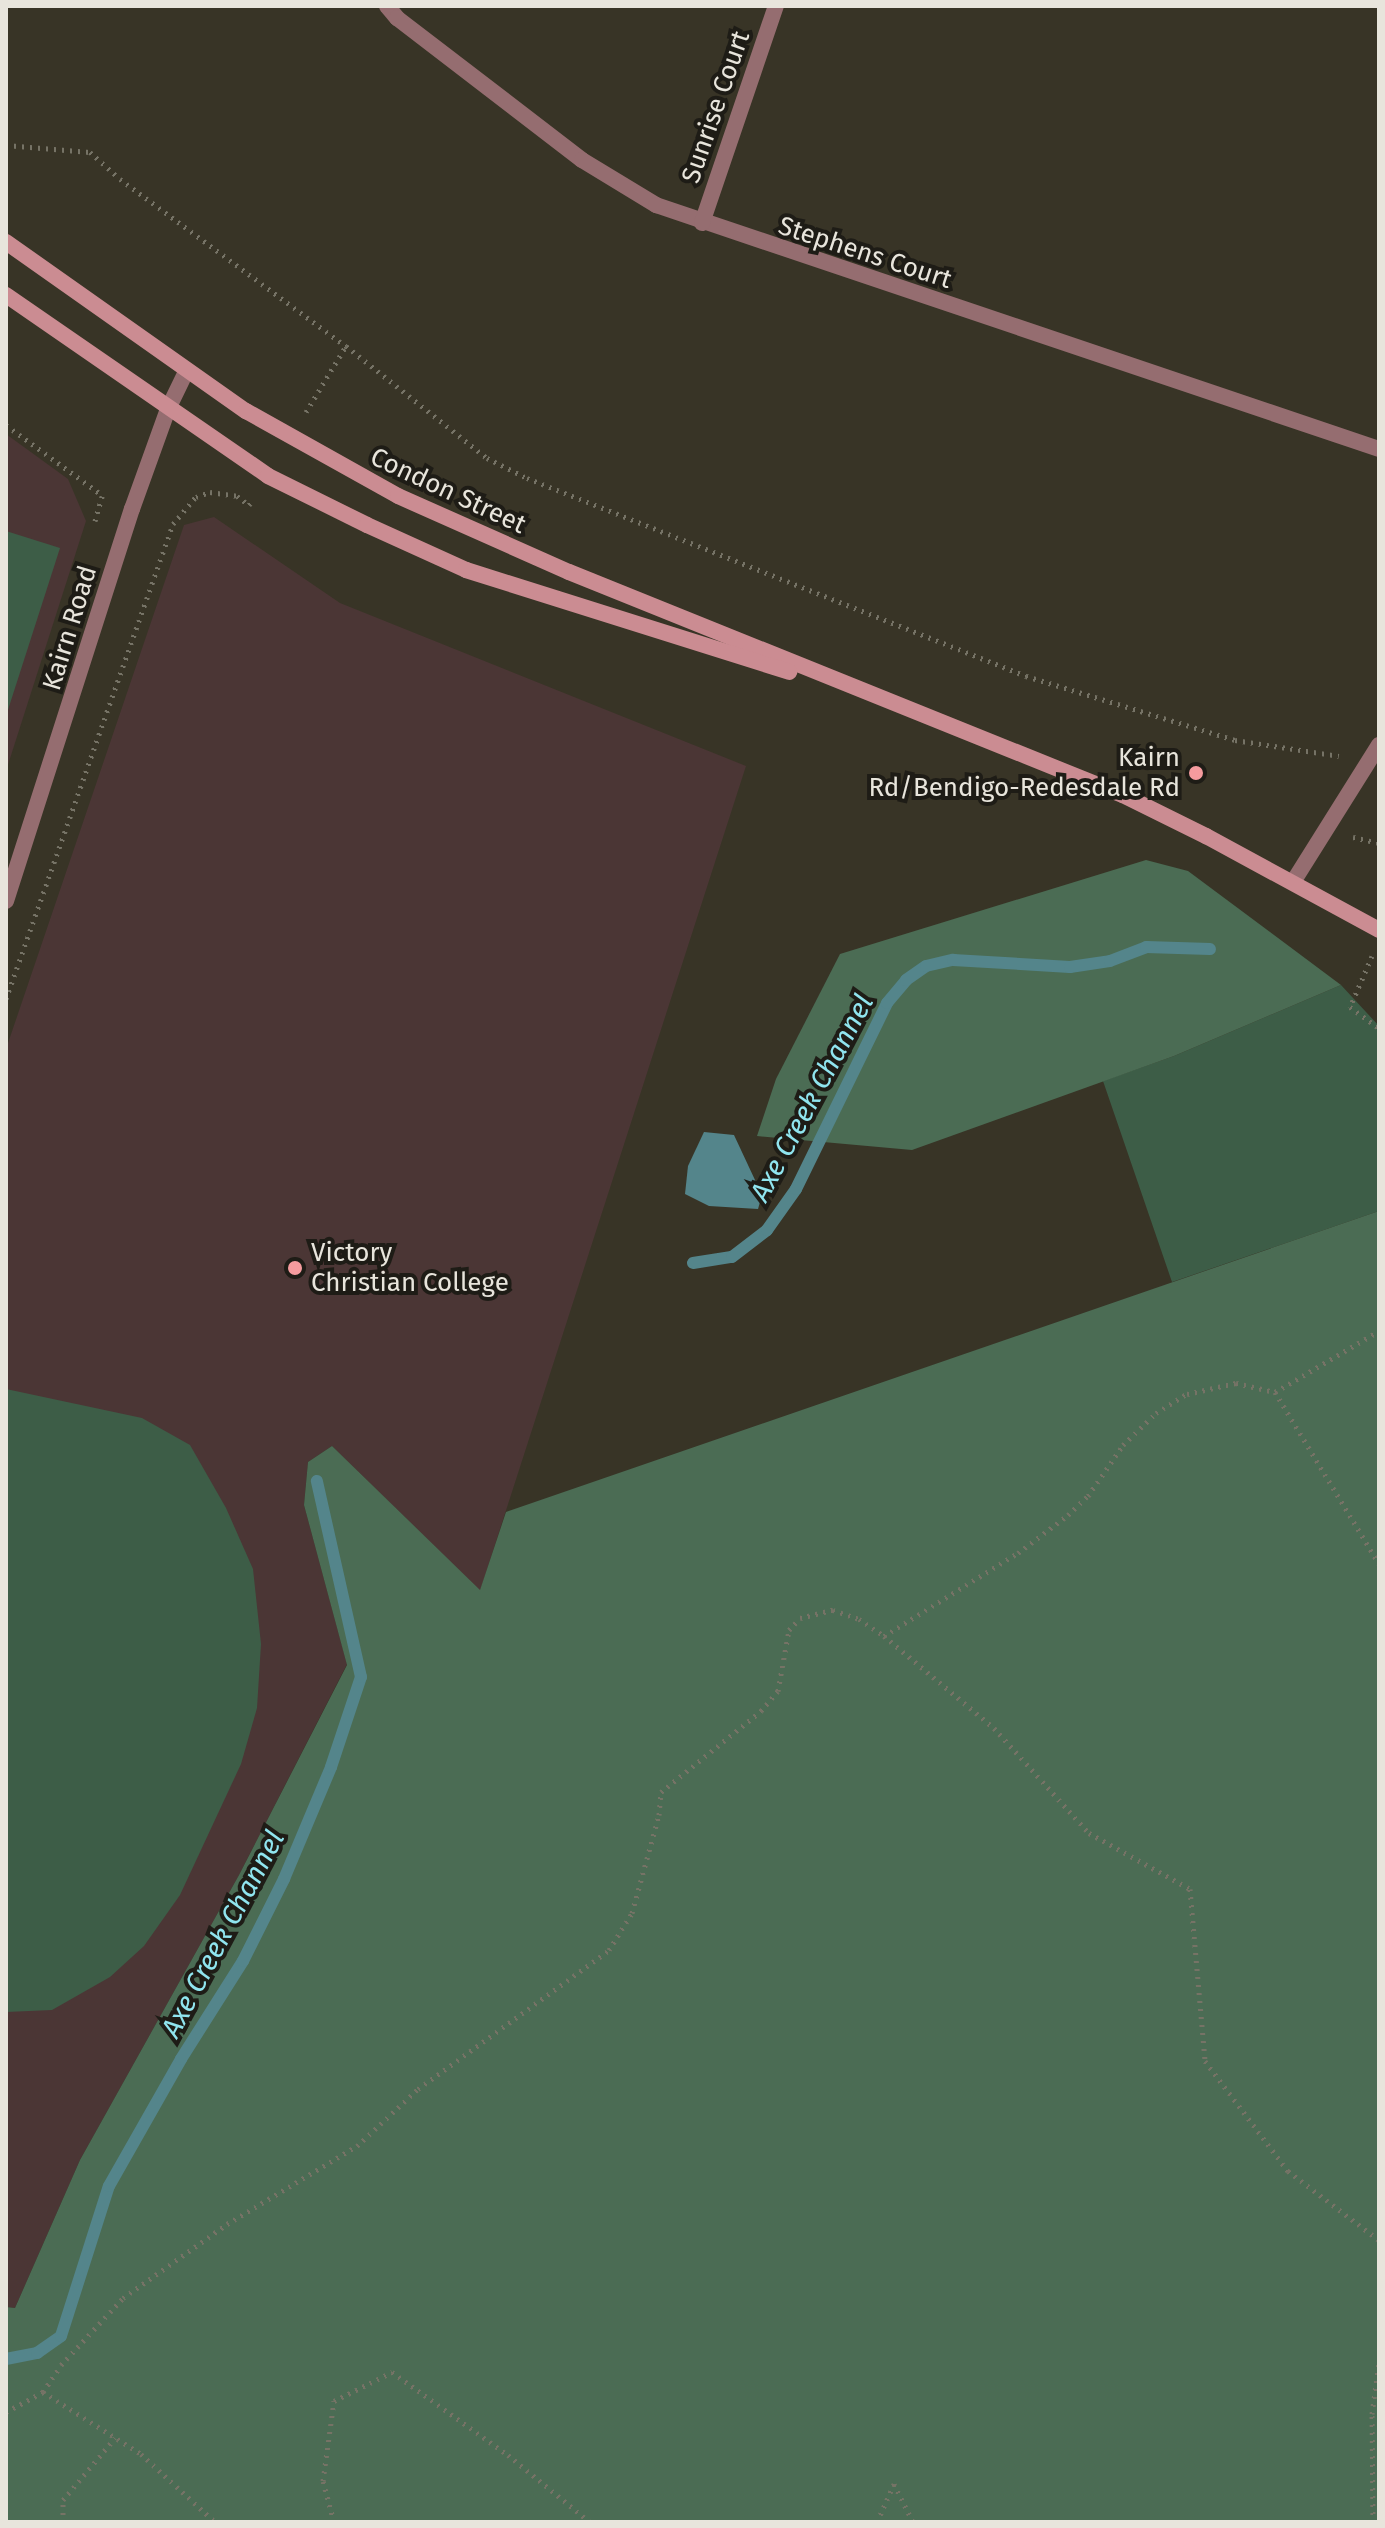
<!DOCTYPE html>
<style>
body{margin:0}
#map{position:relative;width:1385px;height:2528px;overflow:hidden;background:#383426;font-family:"Fira Sans",sans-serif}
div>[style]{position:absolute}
.education>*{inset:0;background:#4b3635}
.green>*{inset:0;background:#3d5d47}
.forest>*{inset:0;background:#4b6c54}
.water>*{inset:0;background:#54858b}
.stream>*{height:12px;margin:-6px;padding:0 6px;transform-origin:6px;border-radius:6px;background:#54858b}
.path>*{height:5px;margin-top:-2.5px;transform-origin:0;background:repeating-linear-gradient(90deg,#767366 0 2px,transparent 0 8px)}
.street>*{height:16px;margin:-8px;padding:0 8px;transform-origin:8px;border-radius:8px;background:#956d70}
.secondary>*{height:16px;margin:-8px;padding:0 8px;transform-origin:8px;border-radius:8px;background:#cb8c92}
.dots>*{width:22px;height:22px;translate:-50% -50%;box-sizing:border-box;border:4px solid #1e1c16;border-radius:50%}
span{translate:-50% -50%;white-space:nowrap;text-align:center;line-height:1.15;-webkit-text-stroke:8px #1e1c16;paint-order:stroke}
.street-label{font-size:26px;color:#e8e5dc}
.poi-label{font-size:26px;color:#e8e5dc}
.right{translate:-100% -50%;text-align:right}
.left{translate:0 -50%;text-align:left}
.water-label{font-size:28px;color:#90e5ef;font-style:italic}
.frame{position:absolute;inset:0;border:8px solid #e8e5dc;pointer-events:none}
</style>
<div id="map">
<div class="education">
<i style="clip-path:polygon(6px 434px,68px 479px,86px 521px,6px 771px)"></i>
<i style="clip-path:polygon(214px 517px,340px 603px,746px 766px,480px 1591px,332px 1446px,308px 1462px,304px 1505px,347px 1664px,239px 1875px,80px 2160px,15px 2308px,6px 2307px,6px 1049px,184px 525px)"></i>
</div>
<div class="green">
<i style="clip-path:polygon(6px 531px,60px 548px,6px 716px)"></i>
<i style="clip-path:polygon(1341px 985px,1379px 1026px,1379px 1211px,1172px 1282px,1103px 1081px,1174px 1056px)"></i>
<i style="clip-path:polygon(6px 1389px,142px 1418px,190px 1445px,226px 1508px,253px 1569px,261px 1644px,257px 1708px,241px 1764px,180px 1895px,144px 1946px,110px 1977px,52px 2010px,6px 2012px)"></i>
</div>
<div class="forest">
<i style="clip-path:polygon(1146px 860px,1188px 871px,1341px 985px,1174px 1056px,912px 1150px,757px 1136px,776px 1079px,840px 954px)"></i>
<i style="clip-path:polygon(1379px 1211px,1379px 2522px,6px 2522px,6px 2307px,15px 2308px,80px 2160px,239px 1875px,347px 1665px,304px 1505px,308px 1462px,332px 1446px,480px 1590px,506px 1512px)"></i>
</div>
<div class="water">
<i style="clip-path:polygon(704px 1132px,734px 1135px,762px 1195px,758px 1209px,709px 1206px,685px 1194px,688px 1166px)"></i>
</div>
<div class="stream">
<i style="left:693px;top:1263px;width:39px;rotate:-9deg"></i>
<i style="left:732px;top:1257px;width:44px;rotate:-37.6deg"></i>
<i style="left:767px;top:1230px;width:50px;rotate:-54.7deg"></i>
<i style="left:796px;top:1189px;width:207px;rotate:-63.9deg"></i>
<i style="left:887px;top:1003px;width:30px;rotate:-50deg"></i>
<i style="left:906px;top:980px;width:24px;rotate:-35deg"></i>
<i style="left:926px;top:966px;width:28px;rotate:-13deg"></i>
<i style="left:953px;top:960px;width:117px;rotate:3.4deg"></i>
<i style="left:1070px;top:967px;width:40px;rotate:-8.5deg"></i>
<i style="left:1110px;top:961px;width:39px;rotate:-21deg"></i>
<i style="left:1146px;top:947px;width:64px;rotate:1.8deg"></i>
<i style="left:6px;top:2359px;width:32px;rotate:-11deg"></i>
<i style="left:37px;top:2353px;width:29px;rotate:-35deg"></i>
<i style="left:61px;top:2336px;width:157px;rotate:-72.3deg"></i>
<i style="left:109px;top:2186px;width:146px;rotate:-60.4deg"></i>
<i style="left:181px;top:2059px;width:116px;rotate:-57.7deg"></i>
<i style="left:243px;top:1961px;width:92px;rotate:-63.4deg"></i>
<i style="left:284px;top:1879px;width:121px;rotate:-67.2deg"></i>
<i style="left:331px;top:1767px;width:95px;rotate:-71.6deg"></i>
<i style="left:361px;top:1677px;width:201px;rotate:-102.7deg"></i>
</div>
<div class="path">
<i style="left:6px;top:145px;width:84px;rotate:4.8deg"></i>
<i style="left:90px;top:152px;width:40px;rotate:42deg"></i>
<i style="left:120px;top:179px;width:281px;rotate:36.5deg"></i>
<i style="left:306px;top:412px;width:77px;rotate:-58.8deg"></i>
<i style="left:346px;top:346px;width:180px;rotate:38.5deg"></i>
<i style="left:487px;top:458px;width:45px;rotate:26.6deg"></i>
<i style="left:527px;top:478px;width:537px;rotate:21.64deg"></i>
<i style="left:1026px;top:676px;width:219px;rotate:17deg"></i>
<i style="left:1235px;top:740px;width:105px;rotate:8.7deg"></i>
<i style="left:6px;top:425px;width:119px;rotate:36.1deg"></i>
<i style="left:95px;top:521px;width:26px;rotate:-74deg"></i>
<i style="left:1353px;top:837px;width:27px;rotate:13deg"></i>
<i style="left:1372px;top:956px;width:56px;rotate:113.3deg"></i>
<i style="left:1350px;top:1007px;width:36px;rotate:36deg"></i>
<i style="left:6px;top:999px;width:504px;rotate:-70.63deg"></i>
<i style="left:173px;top:524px;width:35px;rotate:-50deg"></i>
<i style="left:196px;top:497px;width:15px;rotate:-20deg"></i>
<i style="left:210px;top:492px;width:27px;rotate:8deg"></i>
<i style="left:237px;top:496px;width:15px;rotate:37deg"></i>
<i style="left:249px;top:505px;width:7px;rotate:-56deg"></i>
<i style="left:1275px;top:1392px;width:121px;rotate:-30.4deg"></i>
<i style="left:884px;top:1636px;width:143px;rotate:39.9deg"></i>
<i style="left:994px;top:1728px;width:142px;rotate:47.9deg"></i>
<i style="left:1089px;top:1833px;width:115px;rotate:29deg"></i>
<i style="left:1190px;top:1889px;width:173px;rotate:85deg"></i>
<i style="left:1205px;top:2061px;width:138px;rotate:53deg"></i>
<i style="left:1288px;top:2171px;width:114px;rotate:37.2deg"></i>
<i style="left:43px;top:2392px;width:32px;rotate:-56deg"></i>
<i style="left:61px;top:2365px;width:91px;rotate:-47.2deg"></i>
<i style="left:123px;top:2298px;width:128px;rotate:-35.4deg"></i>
<i style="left:227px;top:2224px;width:152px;rotate:-31deg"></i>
<i style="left:357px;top:2146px;width:83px;rotate:-43.1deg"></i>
<i style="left:418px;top:2089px;width:236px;rotate:-36deg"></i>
<i style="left:609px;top:1950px;width:44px;rotate:-58.1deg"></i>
<i style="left:632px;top:1913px;width:102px;rotate:-74.6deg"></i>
<i style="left:659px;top:1815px;width:23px;rotate:-85deg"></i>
<i style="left:661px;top:1792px;width:129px;rotate:-39deg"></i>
<i style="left:761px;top:1711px;width:26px;rotate:-50deg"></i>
<i style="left:778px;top:1691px;width:62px;rotate:-79.8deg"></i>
<i style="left:789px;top:1630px;width:16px;rotate:-47deg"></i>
<i style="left:800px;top:1618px;width:34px;rotate:-14deg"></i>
<i style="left:833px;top:1610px;width:28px;rotate:19deg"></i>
<i style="left:859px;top:1619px;width:30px;rotate:34deg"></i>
<i style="left:884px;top:1636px;width:158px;rotate:-31.8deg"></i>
<i style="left:1018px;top:1553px;width:63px;rotate:-37.2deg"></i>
<i style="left:1068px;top:1515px;width:28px;rotate:-44deg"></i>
<i style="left:1088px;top:1496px;width:62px;rotate:-55.5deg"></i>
<i style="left:1123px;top:1445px;width:46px;rotate:-44.1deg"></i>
<i style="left:1156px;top:1413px;width:36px;rotate:-32deg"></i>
<i style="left:1187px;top:1394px;width:50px;rotate:-12.7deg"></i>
<i style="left:1236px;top:1383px;width:40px;rotate:13deg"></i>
<i style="left:1275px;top:1392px;width:201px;rotate:58.8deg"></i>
<i style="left:6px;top:2412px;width:42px;rotate:-28.4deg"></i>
<i style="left:43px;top:2392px;width:116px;rotate:32.3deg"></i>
<i style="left:141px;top:2454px;width:100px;rotate:42.6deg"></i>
<i style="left:63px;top:2522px;width:22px;rotate:-90deg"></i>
<i style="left:63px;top:2500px;width:81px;rotate:-50deg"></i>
<i style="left:334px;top:2522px;width:42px;rotate:-105deg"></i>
<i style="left:323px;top:2481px;width:81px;rotate:-82.2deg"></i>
<i style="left:334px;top:2401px;width:65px;rotate:-26.6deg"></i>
<i style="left:392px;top:2372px;width:143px;rotate:35.6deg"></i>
<i style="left:508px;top:2455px;width:106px;rotate:39.3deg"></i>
<i style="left:877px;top:2522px;width:42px;rotate:-65.9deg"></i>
<i style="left:894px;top:2484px;width:42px;rotate:63.4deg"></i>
<i style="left:1373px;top:2522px;width:108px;rotate:-90.5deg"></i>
<i style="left:1372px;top:2414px;width:52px;rotate:-82.3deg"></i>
</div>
<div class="street">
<i style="left:387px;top:6px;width:16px;rotate:50deg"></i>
<i style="left:397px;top:18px;width:233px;rotate:37.5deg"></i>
<i style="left:582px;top:160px;width:87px;rotate:31.3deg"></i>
<i style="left:656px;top:205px;width:763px;rotate:18.65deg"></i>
<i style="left:702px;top:223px;width:229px;rotate:-71.2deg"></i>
<i style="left:1293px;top:882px;width:162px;rotate:-57.9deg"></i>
<i style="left:6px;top:901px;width:412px;rotate:-72.2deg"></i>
<i style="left:132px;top:509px;width:106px;rotate:-70.2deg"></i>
<i style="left:168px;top:409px;width:41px;rotate:-64.1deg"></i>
</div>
<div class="secondary">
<i style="left:6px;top:242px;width:294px;rotate:35.2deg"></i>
<i style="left:246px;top:411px;width:174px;rotate:29.2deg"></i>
<i style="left:398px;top:496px;width:187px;rotate:24deg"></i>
<i style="left:569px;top:572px;width:597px;rotate:21.93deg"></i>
<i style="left:1123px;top:795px;width:93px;rotate:26.3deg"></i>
<i style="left:1206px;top:836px;width:197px;rotate:28.5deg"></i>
<i style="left:6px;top:295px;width:318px;rotate:34.6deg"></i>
<i style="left:268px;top:476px;width:110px;rotate:26.3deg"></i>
<i style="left:367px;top:525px;width:109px;rotate:24.4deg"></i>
<i style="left:466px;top:570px;width:339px;rotate:17.5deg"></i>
</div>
<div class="dots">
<i style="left:1196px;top:773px;background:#f59b9e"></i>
<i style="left:295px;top:1268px;background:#f59b9e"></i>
</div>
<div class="street-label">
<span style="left:716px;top:107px;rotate:-71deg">Sunrise Court</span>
<span style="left:865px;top:253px;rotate:18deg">Stephens Court</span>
<span style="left:448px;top:491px;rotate:25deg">Condon Street</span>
<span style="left:70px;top:628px;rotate:-73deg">Kairn Road</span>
</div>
<div class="poi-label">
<span class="right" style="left:1180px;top:773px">Kairn<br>Rd/Bendigo-Redesdale Rd</span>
<span class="left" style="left:311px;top:1268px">Victory<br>Christian College</span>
</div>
<div class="water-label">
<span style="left:812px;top:1098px;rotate:-62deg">Axe Creek Channel</span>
<span style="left:223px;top:1934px;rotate:-62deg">Axe Creek Channel</span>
</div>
<div class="frame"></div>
</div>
